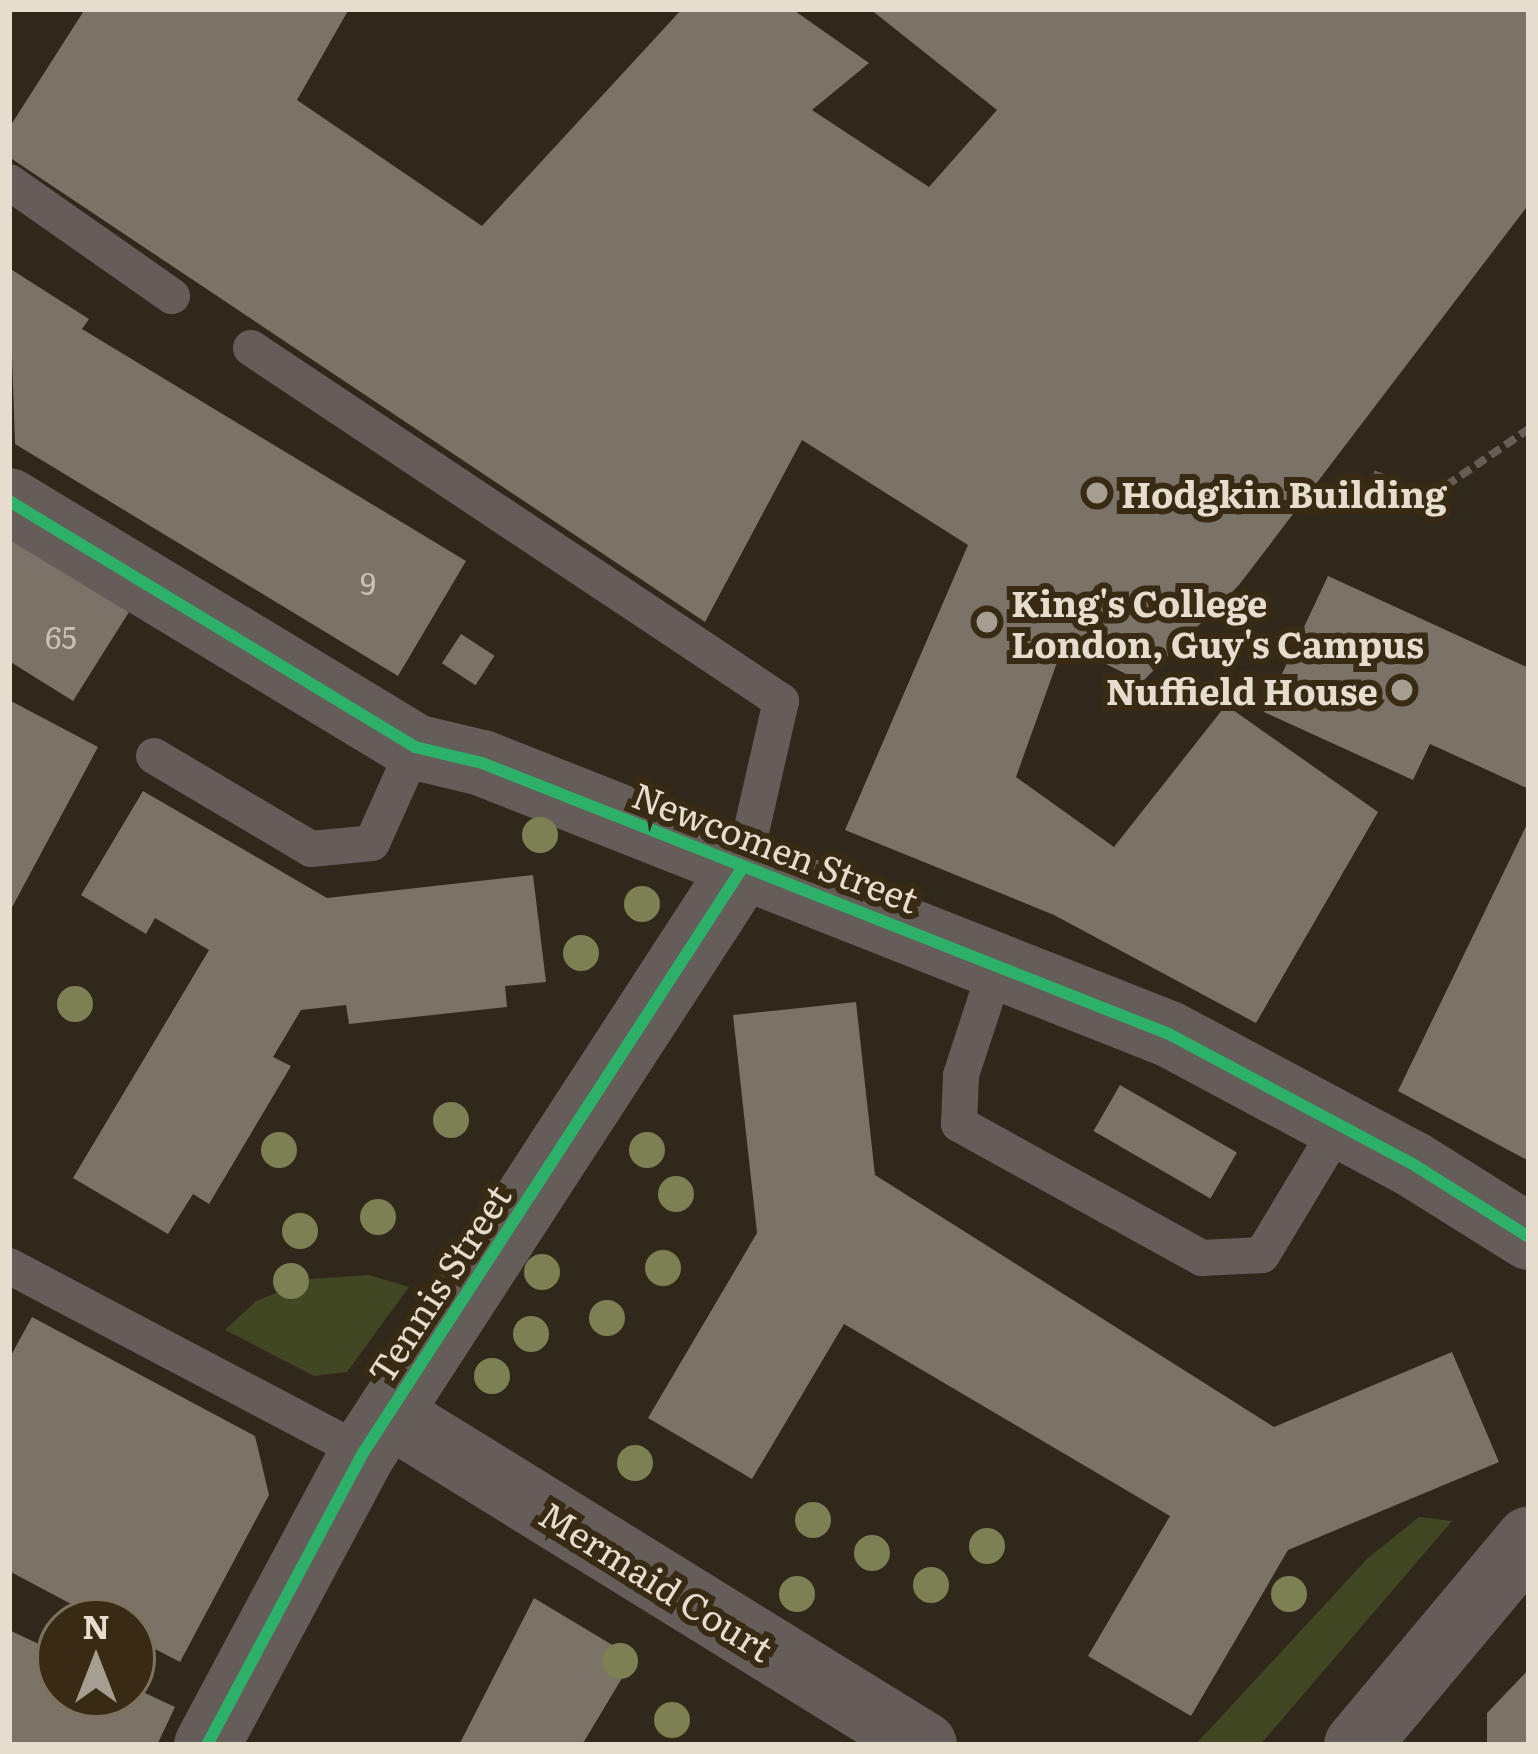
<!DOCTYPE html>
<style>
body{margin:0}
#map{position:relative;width:1538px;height:1754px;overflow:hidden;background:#30281b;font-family:Literata,serif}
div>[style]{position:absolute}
.green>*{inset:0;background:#414623}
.building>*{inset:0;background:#7b7268;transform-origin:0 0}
.path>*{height:8px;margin-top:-4px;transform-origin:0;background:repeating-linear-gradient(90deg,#655e57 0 12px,transparent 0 18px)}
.service>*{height:36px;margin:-18px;padding:0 18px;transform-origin:18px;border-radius:18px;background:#645d5a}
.minor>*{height:66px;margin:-33px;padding:0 33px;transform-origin:33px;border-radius:33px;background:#645d5a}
.cycleway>*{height:12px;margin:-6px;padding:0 6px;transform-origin:6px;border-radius:6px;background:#2db169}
.trees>*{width:36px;height:36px;margin:-18px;border-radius:50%;background:#7c8053}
.dots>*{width:33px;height:33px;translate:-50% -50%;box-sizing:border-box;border:6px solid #382a13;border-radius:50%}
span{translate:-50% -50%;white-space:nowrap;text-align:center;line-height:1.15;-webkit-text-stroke:12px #382a13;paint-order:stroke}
.number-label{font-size:30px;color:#cbc2b5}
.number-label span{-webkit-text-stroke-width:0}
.poi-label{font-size:36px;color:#e6ddcf;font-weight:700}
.left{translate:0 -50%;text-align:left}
.right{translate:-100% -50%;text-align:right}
.street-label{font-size:36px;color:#e6ddcf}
.frame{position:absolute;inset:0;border:12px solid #e6ddcf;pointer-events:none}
.north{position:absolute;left:36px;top:1598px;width:120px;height:120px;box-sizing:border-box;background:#382a13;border:3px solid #7e725e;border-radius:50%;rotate:0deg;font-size:33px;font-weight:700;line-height:48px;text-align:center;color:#e6ddcf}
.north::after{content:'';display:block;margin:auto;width:42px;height:54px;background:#a69e90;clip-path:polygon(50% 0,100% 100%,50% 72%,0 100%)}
</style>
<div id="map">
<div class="green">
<i style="clip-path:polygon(369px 1275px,409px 1287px,347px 1372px,314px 1376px,225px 1330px,256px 1301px,311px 1279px)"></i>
<i style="clip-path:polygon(1419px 1517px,1452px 1521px,1260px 1745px,1195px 1745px,1368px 1558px)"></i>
</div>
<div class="building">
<i style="clip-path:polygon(85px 9px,349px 9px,297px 100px,482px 226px,682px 9px,792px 9px,869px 63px,812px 110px,929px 187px,997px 110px,870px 9px,1529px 9px,1529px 204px,1239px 585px,1142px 682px,1064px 643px,1016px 777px,1114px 847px,1226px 705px,1378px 812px,1256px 1023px,1054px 915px,845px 830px,968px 545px,802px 440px,705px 622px,9px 157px,9px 128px)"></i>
<i style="clip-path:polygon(9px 268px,89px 319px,82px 329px,466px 561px,398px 676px,15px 444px)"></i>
<i style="clip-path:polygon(9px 539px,129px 612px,73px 701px,9px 661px)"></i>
<i style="clip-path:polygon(1328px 576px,1529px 668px,1529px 789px,1430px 744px,1413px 780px,1264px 712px)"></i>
<i style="left:461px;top:634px;width:40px;height:35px;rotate:33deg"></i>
<i style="clip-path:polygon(9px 700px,98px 747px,9px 913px)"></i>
<i style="clip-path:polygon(143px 791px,327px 898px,533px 875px,546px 982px,505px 986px,507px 1007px,349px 1024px,346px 1005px,301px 1010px,273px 1057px,291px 1066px,209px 1204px,193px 1194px,168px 1234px,73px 1178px,209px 950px,155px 918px,146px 934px,81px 895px)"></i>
<i style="clip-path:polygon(1529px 820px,1529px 1161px,1398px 1091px)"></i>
<i style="clip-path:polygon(856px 1002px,875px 1175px,1274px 1427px,1452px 1352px,1499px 1462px,1288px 1550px,1191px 1716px,1088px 1656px,1170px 1516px,844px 1324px,752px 1479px,648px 1418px,757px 1233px,733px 1015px)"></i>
<i style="left:1120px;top:1085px;width:135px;height:53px;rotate:30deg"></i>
<i style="clip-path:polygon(32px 1317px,255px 1436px,269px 1495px,180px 1662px,132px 1637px,132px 1622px,105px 1622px,9px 1571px,9px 1359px)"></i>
<i style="clip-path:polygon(534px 1598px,634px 1658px,582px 1745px,459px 1745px)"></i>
<i style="clip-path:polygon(9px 1630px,60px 1654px,60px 1694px,132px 1694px,132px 1687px,175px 1707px,157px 1745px,9px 1745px)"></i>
<i style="clip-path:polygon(1529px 1669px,1529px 1745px,1487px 1745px,1487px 1713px)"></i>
</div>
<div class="path">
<i style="left:1373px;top:474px;width:62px;rotate:20.8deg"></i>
<i style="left:1431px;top:496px;width:119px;rotate:-34.4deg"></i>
</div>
<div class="service">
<i style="left:9px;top:182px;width:199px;rotate:35deg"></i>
<i style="left:251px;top:348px;width:637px;rotate:33.67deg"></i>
<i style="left:781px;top:701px;width:170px;rotate:102.9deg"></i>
<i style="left:154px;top:756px;width:182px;rotate:30.6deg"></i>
<i style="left:311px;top:849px;width:61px;rotate:-5.6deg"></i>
<i style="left:372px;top:843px;width:105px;rotate:-65.9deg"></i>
<i style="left:997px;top:965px;width:116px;rotate:108.1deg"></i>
<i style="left:961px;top:1075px;width:49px;rotate:92.3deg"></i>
<i style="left:959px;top:1124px;width:277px;rotate:28.9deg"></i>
<i style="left:1202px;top:1258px;width:60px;rotate:-2.9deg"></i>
<i style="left:1262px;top:1255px;width:149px;rotate:-59deg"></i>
<i style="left:9px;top:1266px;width:400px;rotate:27.8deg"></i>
</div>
<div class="minor">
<i style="left:9px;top:501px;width:475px;rotate:31.2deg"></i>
<i style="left:415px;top:747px;width:69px;rotate:13.4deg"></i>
<i style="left:482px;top:763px;width:739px;rotate:21.53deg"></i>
<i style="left:1169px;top:1034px;width:274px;rotate:28.1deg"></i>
<i style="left:1411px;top:1163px;width:139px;rotate:32.1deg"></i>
<i style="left:389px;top:1414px;width:629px;rotate:31.74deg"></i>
<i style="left:207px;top:1745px;width:331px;rotate:-61.9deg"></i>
<i style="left:363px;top:1453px;width:698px;rotate:-57.04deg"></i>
<i style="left:1357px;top:1745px;width:268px;rotate:-50.1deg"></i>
</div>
<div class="cycleway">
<i style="left:9px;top:501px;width:475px;rotate:31.2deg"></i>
<i style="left:415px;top:747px;width:69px;rotate:13.4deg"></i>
<i style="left:482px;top:763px;width:739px;rotate:21.53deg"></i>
<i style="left:1169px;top:1034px;width:274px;rotate:28.1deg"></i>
<i style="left:1411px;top:1163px;width:139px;rotate:32.1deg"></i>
<i style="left:207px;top:1745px;width:331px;rotate:-61.9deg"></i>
<i style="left:363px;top:1453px;width:698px;rotate:-57.04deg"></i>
</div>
<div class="trees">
<i style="left:540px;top:835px"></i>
<i style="left:642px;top:904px"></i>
<i style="left:581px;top:953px"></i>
<i style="left:75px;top:1004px"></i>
<i style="left:451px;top:1120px"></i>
<i style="left:279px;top:1150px"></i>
<i style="left:647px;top:1150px"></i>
<i style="left:676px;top:1194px"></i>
<i style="left:378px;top:1217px"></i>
<i style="left:300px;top:1231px"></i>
<i style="left:663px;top:1268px"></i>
<i style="left:542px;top:1272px"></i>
<i style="left:291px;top:1281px"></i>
<i style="left:607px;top:1318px"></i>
<i style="left:531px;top:1334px"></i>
<i style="left:492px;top:1376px"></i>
<i style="left:635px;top:1463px"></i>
<i style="left:813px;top:1520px"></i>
<i style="left:987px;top:1546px"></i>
<i style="left:872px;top:1553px"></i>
<i style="left:931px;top:1585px"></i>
<i style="left:797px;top:1594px"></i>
<i style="left:1289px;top:1594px"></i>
<i style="left:620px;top:1661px"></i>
<i style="left:672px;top:1720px"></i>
</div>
<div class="dots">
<i style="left:1097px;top:493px;background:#a69e90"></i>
<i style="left:987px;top:622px;background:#a69e90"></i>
<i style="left:1402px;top:690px;background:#a69e90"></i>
</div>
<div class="number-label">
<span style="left:368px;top:582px">9</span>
<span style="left:61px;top:636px">65</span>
</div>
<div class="poi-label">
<span class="left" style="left:1121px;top:493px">Hodgkin Building</span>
<span class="left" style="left:1011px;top:622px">King's College<br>London, Guy's Campus</span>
<span class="right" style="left:1378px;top:690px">Nuffield House</span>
</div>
<div class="street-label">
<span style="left:776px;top:846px;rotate:21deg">Newcomen Street</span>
<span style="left:438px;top:1283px;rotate:-57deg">Tennis Street</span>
<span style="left:657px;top:1580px;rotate:32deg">Mermaid Court</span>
</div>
<div class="frame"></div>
<div class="north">N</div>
</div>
